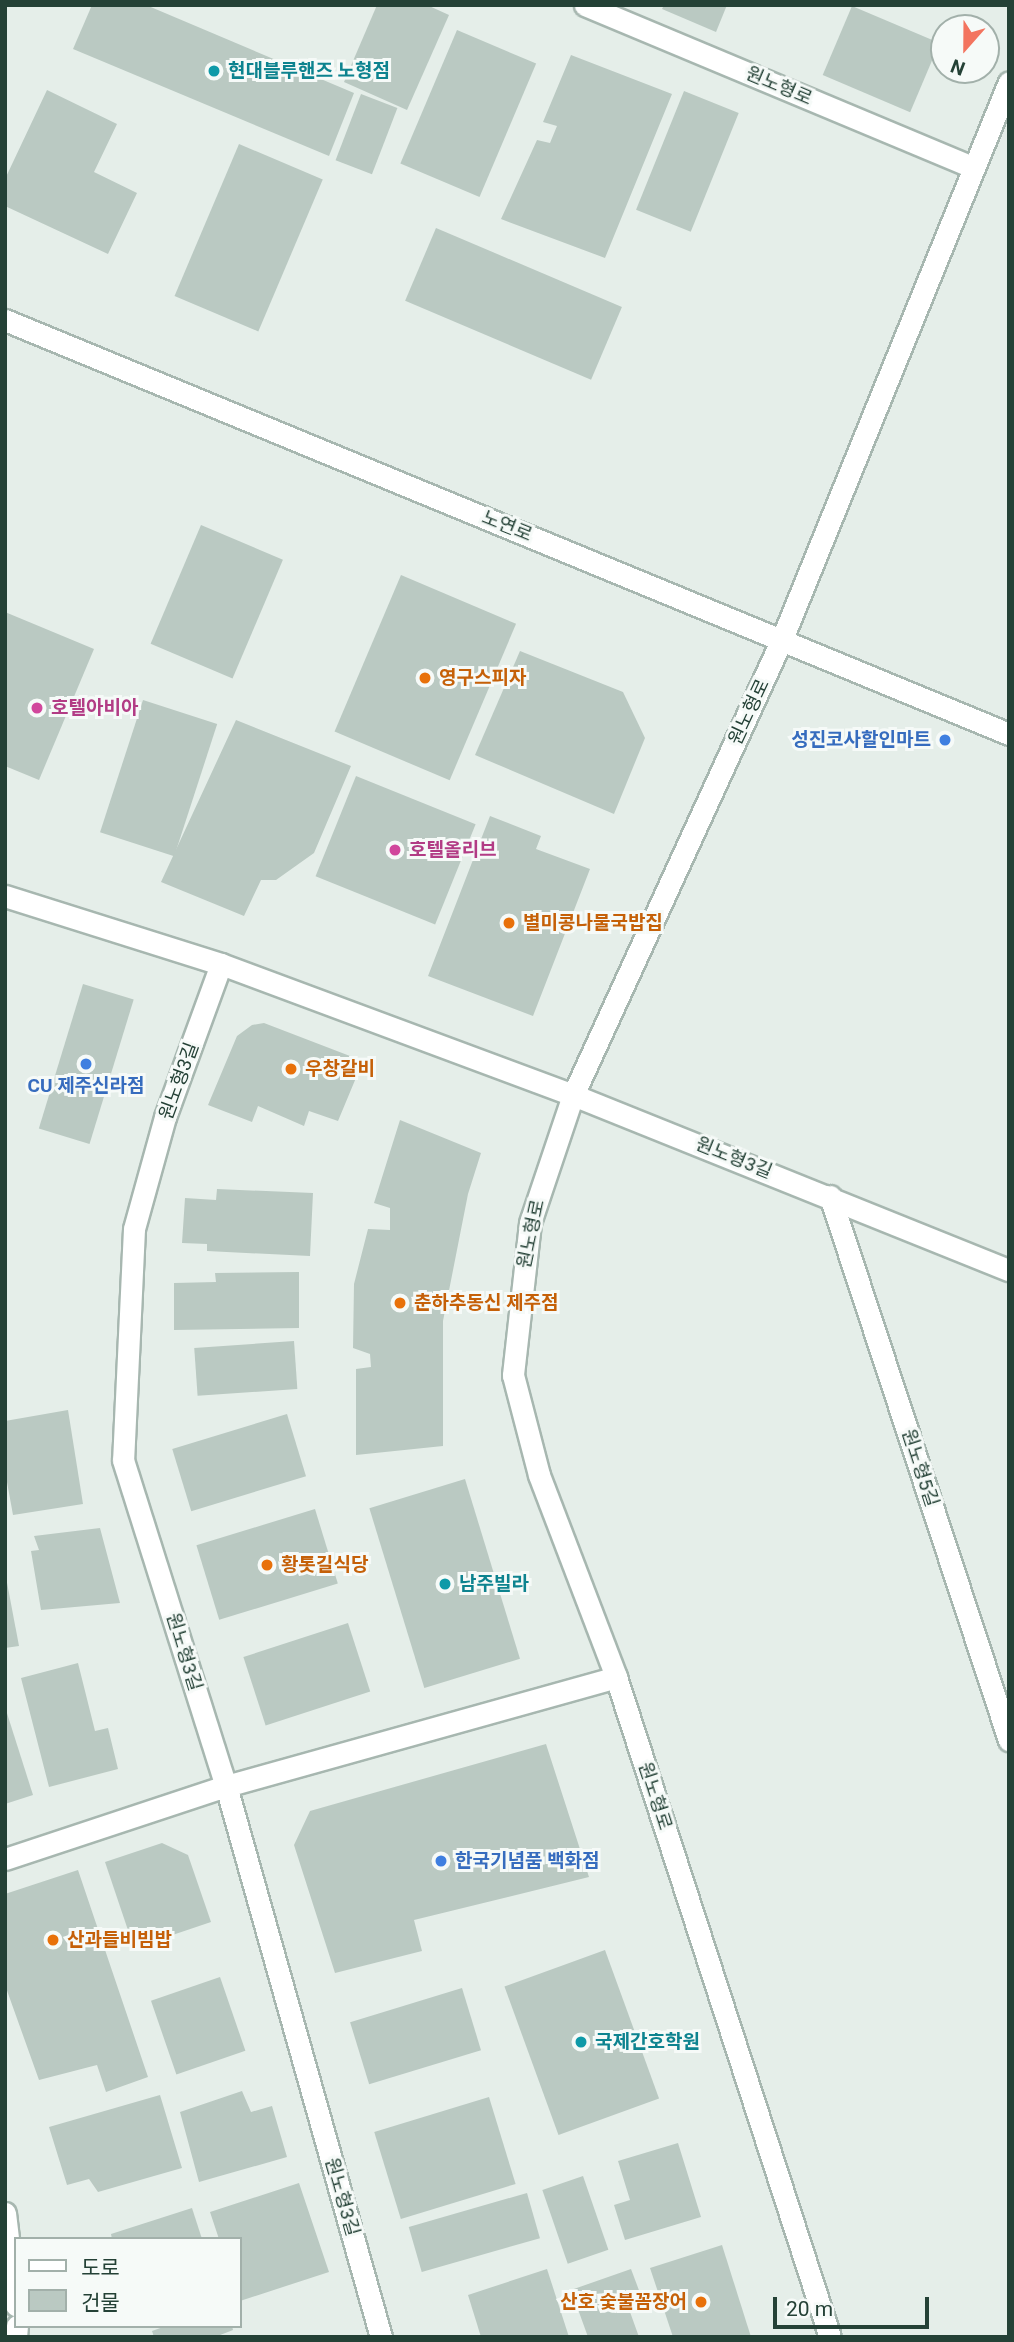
<!DOCTYPE html>
<meta charset="utf-8">
<style>
body{margin:0}
#map{position:relative;width:1014px;height:2342px;overflow:hidden;background:#e5eee9;font-family:Roboto,"Noto Sans KR",sans-serif}
div>[style]{position:absolute}
.building>*{inset:0;background:#bac9c2;transform-origin:0 0}
.roads{filter:drop-shadow(2px 0 #a7b7b0) drop-shadow(-2px 0 #a7b7b0) drop-shadow(0 2px #a7b7b0) drop-shadow(0 -2px #a7b7b0)}
.minor>*{height:21px;margin:-10.5px;padding:0 10.5px;transform-origin:10.5px;border-radius:10.5px;background:#fff}
.tertiary>*{height:21px;margin:-10.5px;padding:0 10.5px;transform-origin:10.5px;border-radius:10.5px;background:#fff}
.secondary>*{height:21px;margin:-10.5px;padding:0 10.5px;transform-origin:10.5px;border-radius:10.5px;background:#fff}
.dots>*{width:19px;height:19px;translate:-50% -50%;box-sizing:border-box;border:4px solid #f6faf8;border-radius:50%}
span{translate:-50% -50%;white-space:nowrap;text-align:center;line-height:1.15;-webkit-text-stroke:6px #f6faf8;paint-order:stroke}
.culture-label{font-size:19px;color:#0d838f;font-weight:700}
.left{translate:0 -50%;text-align:left}
.street-label{font-size:19px;color:#244136}
.food-label{font-size:19px;color:#c56008;font-weight:700}
.right{translate:-100% -50%;text-align:right}
.hotel-label{font-size:19px;color:#b23c85;font-weight:700}
.shop-label{font-size:19px;color:#366cbe;font-weight:700}
.frame{position:absolute;inset:0;border:7px solid #244136;pointer-events:none}
.legend{position:absolute;left:14px;top:2237px;width:228px;height:91px;box-sizing:border-box;background:#f6faf8;border:2px solid #a2b0aa;margin:0;padding:9px 12px;list-style:none;font-size:21px;color:#244136}
.legend li{display:flex;align-items:center;gap:14px;height:35px}
.legend b{width:35px;border:2px solid #a2b0aa}
.north{position:absolute;left:930px;top:14px;width:70px;height:70px;box-sizing:border-box;background:#f6faf8;border:2px solid #a2b0aa;border-radius:50%;rotate:201deg;font-size:19px;font-weight:700;line-height:28px;text-align:center;color:#244136}
.north::after{content:'';display:block;margin:auto;width:24px;height:32px;background:#f3745f;clip-path:polygon(50% 0,100% 100%,50% 72%,0 100%)}
.scale{position:absolute;left:773px;top:2297px;width:156px;height:32px;box-sizing:border-box;border:4px solid #244136;border-top:0;padding-left:9px;font-size:21px;line-height:24px;white-space:nowrap;color:#244136;-webkit-text-stroke:5px #f6faf8;paint-order:stroke}
</style>
<div id="map">
<div class="building">
<i style="clip-path:polygon(92px 5px,146px 5px,354px 93px,329px 156px,73px 49px)"></i>
<i style="clip-path:polygon(377px 5px,427px 5px,449px 15px,407px 110px,344px 82px)"></i>
<i style="clip-path:polygon(664px 5px,727px 5px,716px 32px,662px 9px)"></i>
<i style="left:852px;top:6px;width:95px;height:75px;rotate:23deg"></i>
<i style="left:457px;top:30px;width:86px;height:145px;rotate:23deg"></i>
<i style="clip-path:polygon(571px 55px,672px 94px,605px 258px,501px 219px,537px 140px,550px 143px,557px 126px,543px 122px)"></i>
<i style="clip-path:polygon(47px 90px,117px 124px,94px 172px,137px 193px,108px 254px,5px 206px,5px 179px)"></i>
<i style="left:684px;top:91px;width:59px;height:128px;rotate:22deg"></i>
<i style="left:361px;top:94px;width:39px;height:71px;rotate:21deg"></i>
<i style="left:239px;top:144px;width:91px;height:165px;rotate:23deg"></i>
<i style="left:436px;top:228px;width:202px;height:79px;rotate:23deg"></i>
<i style="left:201px;top:525px;width:89px;height:129px;rotate:23deg"></i>
<i style="left:401px;top:575px;width:125px;height:170px;rotate:23deg"></i>
<i style="clip-path:polygon(5px 612px,94px 649px,39px 780px,5px 766px)"></i>
<i style="clip-path:polygon(520px 651px,623px 692px,645px 738px,614px 814px,475px 755px)"></i>
<i style="left:143px;top:700px;width:78px;height:139px;rotate:18deg"></i>
<i style="clip-path:polygon(236px 720px,351px 766px,314px 853px,276px 880px,261px 880px,244px 916px,161px 882px)"></i>
<i style="left:356px;top:776px;width:129px;height:108px;rotate:22deg"></i>
<i style="clip-path:polygon(490px 816px,541px 836px,536px 849px,590px 869px,533px 1016px,428px 976px)"></i>
<i style="left:83px;top:984px;width:53px;height:151px;rotate:17deg"></i>
<i style="clip-path:polygon(264px 1023px,363px 1061px,338px 1121px,309px 1111px,304px 1126px,258px 1106px,252px 1122px,208px 1105px,237px 1036px,252px 1025px)"></i>
<i style="clip-path:polygon(400px 1120px,481px 1153px,468px 1194px,443px 1321px,443px 1446px,356px 1455px,356px 1369px,371px 1367px,370px 1354px,353px 1348px,354px 1284px,368px 1229px,390px 1230px,390px 1208px,374px 1203px)"></i>
<i style="clip-path:polygon(217px 1189px,313px 1193px,310px 1256px,207px 1251px,207px 1244px,182px 1243px,185px 1198px,216px 1200px)"></i>
<i style="clip-path:polygon(299px 1272px,299px 1328px,174px 1330px,174px 1283px,216px 1282px,215px 1273px)"></i>
<i style="left:294px;top:1341px;width:48px;height:100px;rotate:86deg"></i>
<i style="clip-path:polygon(68px 1410px,83px 1504px,13px 1515px,5px 1471px,5px 1421px)"></i>
<i style="left:287px;top:1414px;width:65px;height:120px;rotate:73deg"></i>
<i style="left:465px;top:1479px;width:188px;height:100px;rotate:73deg"></i>
<i style="left:315px;top:1509px;width:78px;height:124px;rotate:73deg"></i>
<i style="clip-path:polygon(100px 1528px,120px 1603px,41px 1610px,31px 1551px,39px 1550px,34px 1536px)"></i>
<i style="clip-path:polygon(5px 1572px,19px 1646px,5px 1648px)"></i>
<i style="left:348px;top:1623px;width:72px;height:110px;rotate:72deg"></i>
<i style="clip-path:polygon(78px 1663px,95px 1731px,108px 1728px,118px 1769px,49px 1787px,21px 1678px)"></i>
<i style="clip-path:polygon(5px 1707px,33px 1795px,5px 1804px)"></i>
<i style="clip-path:polygon(546px 1744px,589px 1877px,414px 1920px,422px 1951px,335px 1973px,294px 1845px,310px 1811px)"></i>
<i style="clip-path:polygon(162px 1843px,188px 1855px,211px 1922px,134px 1948px,105px 1862px)"></i>
<i style="clip-path:polygon(78px 1870px,148px 2077px,106px 2092px,97px 2065px,39px 2080px,5px 1985px,5px 1894px)"></i>
<i style="left:605px;top:1950px;width:158px;height:107px;rotate:70deg"></i>
<i style="left:220px;top:1977px;width:78px;height:73px;rotate:71deg"></i>
<i style="left:462px;top:1988px;width:65px;height:117px;rotate:73deg"></i>
<i style="clip-path:polygon(242px 2091px,251px 2112px,272px 2106px,287px 2157px,199px 2182px,180px 2112px)"></i>
<i style="clip-path:polygon(160px 2095px,182px 2168px,98px 2192px,89px 2179px,67px 2185px,49px 2127px)"></i>
<i style="left:489px;top:2097px;width:91px;height:120px;rotate:73deg"></i>
<i style="clip-path:polygon(678px 2143px,701px 2217px,625px 2240px,614px 2205px,630px 2200px,618px 2161px)"></i>
<i style="left:583px;top:2176px;width:78px;height:43px;rotate:71deg"></i>
<i style="clip-path:polygon(299px 2183px,329px 2272px,240px 2301px,240px 2239px,219px 2239px,210px 2212px)"></i>
<i style="left:527px;top:2193px;width:47px;height:123px;rotate:74deg"></i>
<i style="clip-path:polygon(192px 2208px,202px 2239px,112px 2239px,111px 2234px)"></i>
<i style="clip-path:polygon(722px 2245px,751px 2337px,673px 2337px,650px 2268px)"></i>
<i style="clip-path:polygon(547px 2269px,569px 2337px,481px 2337px,468px 2295px)"></i>
<i style="clip-path:polygon(631px 2269px,640px 2293px,625px 2298px,639px 2337px,588px 2337px,571px 2290px)"></i>
<i style="clip-path:polygon(166px 2326px,232px 2326px,233px 2330px,215px 2337px,154px 2337px,152px 2331px)"></i>
</div>
<div class="roads">
<div class="minor">
<i style="left:585px;top:5px;width:420px;rotate:22.7deg"></i>
<i style="left:782px;top:639px;width:601px;rotate:-67.83deg"></i>
<i style="left:5px;top:896px;width:226px;rotate:17.5deg"></i>
<i style="left:221px;top:964px;width:376px;rotate:20.4deg"></i>
<i style="left:573px;top:1095px;width:470px;rotate:21.9deg"></i>
<i style="left:221px;top:964px;width:163px;rotate:110.1deg"></i>
<i style="left:165px;top:1117px;width:116px;rotate:105.5deg"></i>
<i style="left:134px;top:1229px;width:231px;rotate:92.7deg"></i>
<i style="left:123px;top:1460px;width:342px;rotate:72.5deg"></i>
<i style="left:226px;top:1786px;width:572px;rotate:74.29deg"></i>
<i style="left:830px;top:1196px;width:573px;rotate:71.79deg"></i>
<i style="left:5px;top:1859px;width:233px;rotate:-18.3deg"></i>
<i style="left:226px;top:1786px;width:405px;rotate:-15.6deg"></i>
</div>
<div class="tertiary">
<i style="left:782px;top:639px;width:502px;rotate:114.62deg"></i>
<i style="left:573px;top:1095px;width:135px;rotate:108.6deg"></i>
<i style="left:530px;top:1223px;width:153px;rotate:96.4deg"></i>
<i style="left:513px;top:1375px;width:103px;rotate:75.4deg"></i>
<i style="left:539px;top:1475px;width:216px;rotate:69.1deg"></i>
<i style="left:616px;top:1677px;width:694px;rotate:72.04deg"></i>
<i style="left:5px;top:2213px;width:93px;rotate:83.2deg"></i>
<i style="left:16px;top:2337px;width:11px;rotate:-85deg"></i>
</div>
<div class="secondary">
<i style="left:5px;top:320px;width:1086px;rotate:22.41deg"></i>
</div>
</div>
<div class="dots">
<i style="left:214px;top:71px;background:#0f9aa8"></i>
<i style="left:425px;top:678px;background:#e8710a"></i>
<i style="left:37px;top:708px;background:#d1479c"></i>
<i style="left:945px;top:740px;background:#3f7fe0"></i>
<i style="left:395px;top:850px;background:#d1479c"></i>
<i style="left:509px;top:923px;background:#e8710a"></i>
<i style="left:86px;top:1064px;background:#3f7fe0"></i>
<i style="left:291px;top:1069px;background:#e8710a"></i>
<i style="left:400px;top:1303px;background:#e8710a"></i>
<i style="left:267px;top:1565px;background:#e8710a"></i>
<i style="left:445px;top:1584px;background:#0f9aa8"></i>
<i style="left:441px;top:1861px;background:#3f7fe0"></i>
<i style="left:53px;top:1940px;background:#e8710a"></i>
<i style="left:581px;top:2042px;background:#0f9aa8"></i>
<i style="left:701px;top:2302px;background:#e8710a"></i>
</div>
<div class="culture-label">
<span class="left" style="left:228px;top:71px">현대블루핸즈 노형점</span>
<span class="left" style="left:459px;top:1584px">남주빌라</span>
<span class="left" style="left:595px;top:2042px">국제간호학원</span>
</div>
<div class="street-label">
<span style="left:779px;top:86px;rotate:23deg">원노형로</span>
<span style="left:507px;top:526px;rotate:22deg">노연로</span>
<span style="left:749px;top:712px;rotate:-65deg">원노형로</span>
<span style="left:179px;top:1081px;rotate:-70deg">원노형3길</span>
<span style="left:734px;top:1158px;rotate:22deg">원노형3길</span>
<span style="left:531px;top:1234px;rotate:-78deg">원노형로</span>
<span style="left:920px;top:1468px;rotate:72deg">원노형5길</span>
<span style="left:184px;top:1652px;rotate:73deg">원노형3길</span>
<span style="left:655px;top:1796px;rotate:72deg">원노형로</span>
<span style="left:342px;top:2197px;rotate:74deg">원노형3길</span>
</div>
<div class="food-label">
<span class="left" style="left:439px;top:678px">영구스피자</span>
<span class="left" style="left:523px;top:923px">별미콩나물국밥집</span>
<span class="left" style="left:305px;top:1069px">우창갈비</span>
<span class="left" style="left:414px;top:1303px">춘하추동신 제주점</span>
<span class="left" style="left:281px;top:1565px">황톳길식당</span>
<span class="left" style="left:67px;top:1940px">산과들비빔밥</span>
<span class="right" style="left:687px;top:2302px">산호 숯불꼼장어</span>
</div>
<div class="hotel-label">
<span class="left" style="left:51px;top:708px">호텔아비아</span>
<span class="left" style="left:409px;top:850px">호텔올리브</span>
</div>
<div class="shop-label">
<span class="right" style="left:931px;top:740px">성진코사할인마트</span>
<span style="left:86px;top:1086px">CU 제주신라점</span>
<span class="left" style="left:455px;top:1861px">한국기념품 백화점</span>
</div>
<div class="frame"></div>
<ul class="legend">
<li><b style="height:9px;background:#fff"></b>도로</li>
<li><b style="height:19px;background:#bac9c2"></b>건물</li>
</ul>
<div class="north">N</div>
<div class="scale">20 m</div>
</div>
